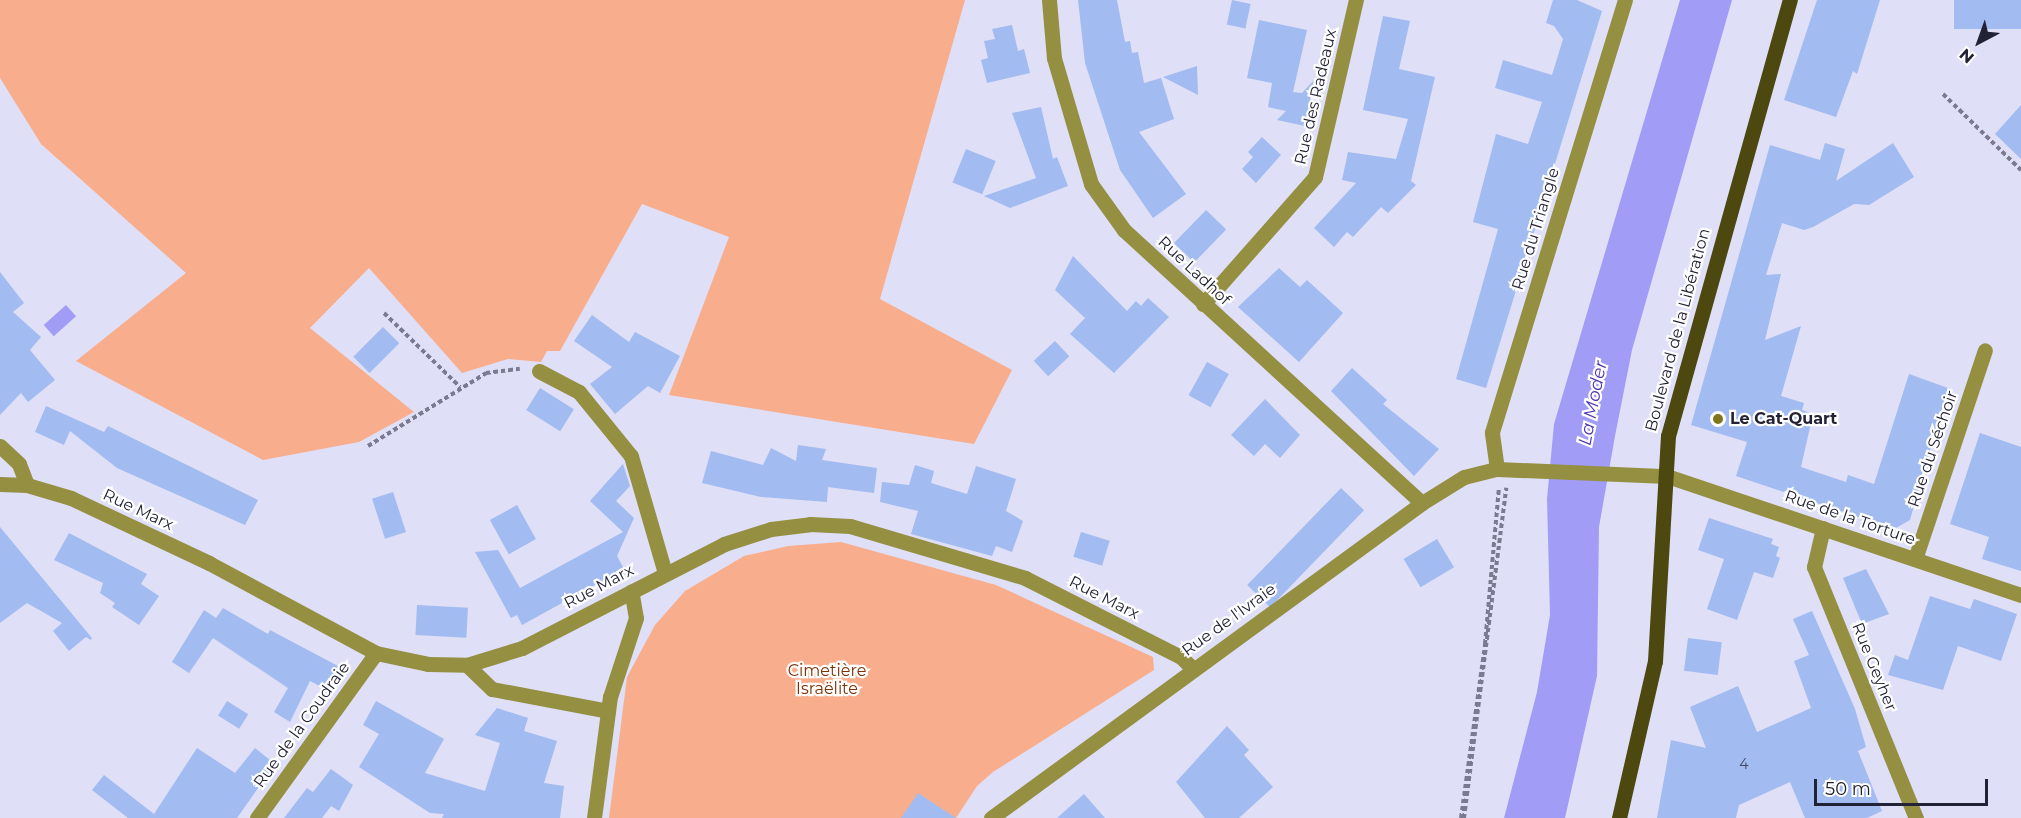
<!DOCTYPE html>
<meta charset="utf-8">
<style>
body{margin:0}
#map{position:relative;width:2021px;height:818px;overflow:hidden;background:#dfdff7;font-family:Montserrat,sans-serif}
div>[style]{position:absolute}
.green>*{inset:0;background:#f8ae8d}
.water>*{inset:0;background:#a19df6;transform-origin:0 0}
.building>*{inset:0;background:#a2bbf0;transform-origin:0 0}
.path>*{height:4px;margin-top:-2px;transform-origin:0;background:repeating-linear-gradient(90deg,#7a7a90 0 4.5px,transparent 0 7.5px)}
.minor>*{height:15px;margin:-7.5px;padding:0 7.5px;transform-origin:7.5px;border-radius:7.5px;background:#958f42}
.primary>*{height:15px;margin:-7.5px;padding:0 7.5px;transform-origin:7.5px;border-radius:7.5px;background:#4c480f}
.dots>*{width:16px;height:16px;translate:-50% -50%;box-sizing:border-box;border:3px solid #fff;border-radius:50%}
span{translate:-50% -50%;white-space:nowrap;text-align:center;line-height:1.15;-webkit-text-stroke:4.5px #fff;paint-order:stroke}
.number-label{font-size:14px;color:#424865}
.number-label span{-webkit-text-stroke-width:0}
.street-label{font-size:16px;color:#222237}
.poi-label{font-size:16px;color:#222237;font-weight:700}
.left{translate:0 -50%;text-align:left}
.park-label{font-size:16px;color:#7c3207}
.water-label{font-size:18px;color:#5037b7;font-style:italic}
.north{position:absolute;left:1949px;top:12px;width:60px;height:60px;-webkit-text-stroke:4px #fff;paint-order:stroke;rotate:221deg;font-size:16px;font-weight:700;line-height:24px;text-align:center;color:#222237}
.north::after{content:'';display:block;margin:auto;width:21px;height:27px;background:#222237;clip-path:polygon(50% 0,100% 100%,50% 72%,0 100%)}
.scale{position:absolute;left:1814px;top:779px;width:174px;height:27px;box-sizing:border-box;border:3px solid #222237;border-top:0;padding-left:8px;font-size:18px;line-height:21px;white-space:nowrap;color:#222237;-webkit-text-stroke:4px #fff;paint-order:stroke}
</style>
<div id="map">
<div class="green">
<i style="clip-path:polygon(0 0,965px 0,880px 299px,1012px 370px,974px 444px,669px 395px,729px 237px,642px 204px,560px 351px,547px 351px,541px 362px,508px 359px,462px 373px,369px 268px,310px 328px,414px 412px,359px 442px,263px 460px,76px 361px,186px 273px,41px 144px,0 78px)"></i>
<i style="clip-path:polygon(841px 542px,996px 585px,1153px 657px,1154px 670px,993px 772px,977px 786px,956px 818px,609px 818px,627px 677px,655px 625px,685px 591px,744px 556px,788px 546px)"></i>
</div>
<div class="water">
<i style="clip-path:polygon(1680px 0,1732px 0,1632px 350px,1615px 436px,1599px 527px,1597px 676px,1565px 818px,1504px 818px,1537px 692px,1550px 615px,1547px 499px,1554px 424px)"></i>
<i style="left:66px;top:305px;width:15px;height:30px;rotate:48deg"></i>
</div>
<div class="building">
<i style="clip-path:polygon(1078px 0,1117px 0,1125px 42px,1130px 41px,1132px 53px,1138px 52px,1144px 83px,1161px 78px,1174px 119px,1139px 132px,1186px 194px,1153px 218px,1120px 170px,1085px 63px)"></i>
<i style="left:1232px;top:0;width:19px;height:25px;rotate:12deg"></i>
<i style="clip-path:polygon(1553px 0,1577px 0,1602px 11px,1486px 388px,1456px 379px,1498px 229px,1473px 222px,1496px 134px,1528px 144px,1542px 102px,1495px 88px,1503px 60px,1552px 75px,1563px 39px,1554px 26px,1546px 23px)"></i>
<i style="clip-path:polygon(1817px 0,1880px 0,1857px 74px,1853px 71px,1836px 117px,1784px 100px)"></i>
<i style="left:1954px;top:0;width:67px;height:29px"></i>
<i style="clip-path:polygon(1383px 16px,1410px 21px,1399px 69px,1435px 77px,1411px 181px,1416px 185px,1388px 213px,1381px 207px,1353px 237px,1347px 232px,1334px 247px,1314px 228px,1356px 183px,1342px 180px,1348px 152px,1396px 159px,1408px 119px,1363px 110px)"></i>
<i style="clip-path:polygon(1259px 20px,1307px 30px,1293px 92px,1302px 93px,1314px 80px,1305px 126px,1277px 120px,1286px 111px,1268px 107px,1272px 83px,1247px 78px)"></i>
<i style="clip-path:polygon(1012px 25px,1018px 51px,1024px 49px,1030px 73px,987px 83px,981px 60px,988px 58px,984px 41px,995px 39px,992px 29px)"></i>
<i style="clip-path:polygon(1197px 66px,1198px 95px,1163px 77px)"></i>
<i style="clip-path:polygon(2021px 105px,2021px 159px,1995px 134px)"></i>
<i style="clip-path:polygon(1041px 107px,1053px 159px,1057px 157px,1068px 186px,1010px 208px,984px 196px,1036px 178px,1012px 113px)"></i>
<i style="clip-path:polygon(1262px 137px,1281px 155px,1256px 183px,1242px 169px,1253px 157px,1248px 152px)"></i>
<i style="clip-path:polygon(1825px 143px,1845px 149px,1836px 181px,1893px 143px,1914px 177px,1869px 205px,1854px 204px,1813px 227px,1804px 230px,1782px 223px,1766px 275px,1781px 274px,1765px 340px,1801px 326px,1781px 396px,1804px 403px,1802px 410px,1813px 414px,1801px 467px,1846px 482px,1848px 475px,1874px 484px,1909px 374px,1948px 388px,1910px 520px,1894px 529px,1736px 476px,1747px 442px,1691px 425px,1770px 145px,1820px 160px)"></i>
<i style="left:966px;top:149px;width:32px;height:36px;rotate:22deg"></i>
<i style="left:1206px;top:210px;width:28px;height:46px;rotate:44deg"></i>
<i style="clip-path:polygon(1073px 256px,1127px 311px,1136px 301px,1141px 306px,1148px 298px,1169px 317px,1114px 373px,1070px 334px,1085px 318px,1055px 290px)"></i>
<i style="clip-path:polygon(1279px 268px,1300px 287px,1307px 280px,1343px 313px,1299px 362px,1238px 307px)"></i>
<i style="clip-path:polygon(0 272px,24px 303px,13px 312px,41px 337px,30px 350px,55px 380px,28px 402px,21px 393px,0 415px)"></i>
<i style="clip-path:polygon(592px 315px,629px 342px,635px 332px,680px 356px,660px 393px,648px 386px,615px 414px,590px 384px,612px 367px,574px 341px)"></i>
<i style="left:383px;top:327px;width:23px;height:42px;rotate:45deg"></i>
<i style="left:1055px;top:341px;width:21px;height:29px;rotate:47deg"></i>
<i style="left:1207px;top:362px;width:25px;height:38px;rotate:29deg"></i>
<i style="clip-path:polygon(1352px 368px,1387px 400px,1383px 404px,1439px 449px,1414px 476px,1331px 391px)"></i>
<i style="left:540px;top:388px;width:40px;height:26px;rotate:32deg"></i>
<i style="clip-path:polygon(1265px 399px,1300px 435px,1280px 458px,1265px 444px,1254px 456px,1231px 435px)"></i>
<i style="clip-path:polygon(46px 406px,104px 432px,108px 426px,258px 500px,245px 525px,117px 468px,70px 431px,64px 445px,35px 432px)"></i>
<i style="clip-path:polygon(1980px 433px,2021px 447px,2021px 571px,1982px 559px,1989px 537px,1950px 524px)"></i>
<i style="clip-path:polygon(798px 445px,826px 449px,822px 460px,877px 468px,874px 493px,828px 487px,827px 502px,761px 497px,702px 483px,711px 451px,763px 465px,771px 448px,796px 461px)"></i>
<i style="clip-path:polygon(623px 464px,630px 486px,616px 501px,634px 518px,617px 556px,624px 569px,522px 625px,517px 615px,511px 618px,475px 552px,498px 550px,520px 588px,623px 532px,590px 501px)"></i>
<i style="clip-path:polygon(915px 465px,934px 471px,931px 483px,967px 494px,976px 466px,1016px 479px,1006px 511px,1023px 521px,1012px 552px,996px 546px,992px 556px,911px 534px,918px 511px,880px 502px,882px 482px,909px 485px)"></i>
<i style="left:1341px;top:488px;width:32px;height:135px;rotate:44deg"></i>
<i style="left:393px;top:492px;width:42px;height:22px;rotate:72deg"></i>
<i style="left:517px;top:505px;width:39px;height:31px;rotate:61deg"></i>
<i style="clip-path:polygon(1709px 518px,1773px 539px,1771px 544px,1779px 547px,1776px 556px,1780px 558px,1773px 578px,1754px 572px,1737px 620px,1707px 609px,1724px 559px,1698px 550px)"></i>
<i style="clip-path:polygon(0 527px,92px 638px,91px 640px,86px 637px,69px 651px,53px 631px,62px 623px,27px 603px,0 623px)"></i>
<i style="left:1081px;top:532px;width:30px;height:26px;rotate:17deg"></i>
<i style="clip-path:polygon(69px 533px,147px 574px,141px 584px,159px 596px,139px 625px,112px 607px,115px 603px,100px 593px,103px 583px,54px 560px)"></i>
<i style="left:1437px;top:539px;width:33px;height:39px;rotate:59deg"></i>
<i style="clip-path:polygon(1866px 569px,1889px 614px,1862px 624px,1843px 578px)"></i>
<i style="clip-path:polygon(1930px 596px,1970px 609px,1974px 599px,2017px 614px,2001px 661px,1958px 646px,1943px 690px,1888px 675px,1895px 655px,1908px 660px)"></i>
<i style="left:417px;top:605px;width:51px;height:30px;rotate:3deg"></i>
<i style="clip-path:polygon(223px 608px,268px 634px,270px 630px,338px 666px,327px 690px,310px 681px,290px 722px,274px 712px,288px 688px,213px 638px,189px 673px,172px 662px,204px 610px,216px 618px)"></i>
<i style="clip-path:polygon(1812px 611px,1855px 709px,1866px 747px,1858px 751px,1882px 811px,1867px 818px,1805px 818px,1790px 782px,1739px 805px,1736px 818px,1657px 818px,1671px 740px,1706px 748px,1690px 707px,1738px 686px,1757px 732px,1811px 708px,1794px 661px,1809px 655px,1793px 619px)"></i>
<i style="left:1688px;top:638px;width:34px;height:33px;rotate:7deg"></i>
<i style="left:227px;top:701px;width:25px;height:17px;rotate:32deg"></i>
<i style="clip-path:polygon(376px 701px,444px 739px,425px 773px,485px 791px,500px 743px,475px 735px,497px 708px,528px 718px,524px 731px,557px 741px,544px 783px,564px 786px,560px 818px,442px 818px,444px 814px,430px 813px,359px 767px,379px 734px,363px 725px)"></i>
<i style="clip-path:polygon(1227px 726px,1249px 750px,1244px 755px,1273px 787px,1239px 818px,1205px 818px,1176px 782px)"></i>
<i style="clip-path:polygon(197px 748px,235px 773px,255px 748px,275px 764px,237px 818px,128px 818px,92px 790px,104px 775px,154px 814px)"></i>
<i style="clip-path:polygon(331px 769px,353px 785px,339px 811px,331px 806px,322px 818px,284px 818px,307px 788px,313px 792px)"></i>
<i style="clip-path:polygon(918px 793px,956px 818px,901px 818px)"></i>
<i style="clip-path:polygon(1084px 794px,1105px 818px,1057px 818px)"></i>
</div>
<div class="path">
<i style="left:1943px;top:94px;width:109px;rotate:44.3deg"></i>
<i style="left:384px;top:313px;width:106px;rotate:44.2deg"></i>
<i style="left:368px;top:446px;width:139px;rotate:-31.7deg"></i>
<i style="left:486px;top:373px;width:34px;rotate:-7deg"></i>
<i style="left:1461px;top:818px;width:176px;rotate:-82.1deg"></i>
<i style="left:1485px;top:644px;width:157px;rotate:-84.9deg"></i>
<i style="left:1464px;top:818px;width:333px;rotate:-82.7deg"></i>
</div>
<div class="minor">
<i style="left:1049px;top:0;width:58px;rotate:85.1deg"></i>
<i style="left:1054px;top:58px;width:131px;rotate:73.6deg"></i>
<i style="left:1091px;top:184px;width:57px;rotate:54.3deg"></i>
<i style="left:1124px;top:230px;width:404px;rotate:42.5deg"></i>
<i style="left:1203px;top:304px;width:169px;rotate:-48.6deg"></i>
<i style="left:1315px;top:177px;width:182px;rotate:-77deg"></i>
<i style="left:539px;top:371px;width:45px;rotate:27.7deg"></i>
<i style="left:579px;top:392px;width:82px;rotate:50.9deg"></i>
<i style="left:631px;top:456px;width:122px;rotate:73.8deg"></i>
<i style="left:0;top:446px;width:26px;rotate:43deg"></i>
<i style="left:19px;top:464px;width:22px;rotate:69deg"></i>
<i style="left:1497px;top:469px;width:37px;rotate:-98deg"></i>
<i style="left:1492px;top:432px;width:452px;rotate:-72.9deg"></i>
<i style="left:0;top:484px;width:27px;rotate:2deg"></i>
<i style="left:27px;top:485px;width:46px;rotate:16.5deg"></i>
<i style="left:71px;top:498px;width:153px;rotate:25.2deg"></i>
<i style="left:209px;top:563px;width:190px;rotate:28.3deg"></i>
<i style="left:376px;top:653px;width:53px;rotate:11.9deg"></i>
<i style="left:428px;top:664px;width:39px;rotate:1deg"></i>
<i style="left:467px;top:665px;width:58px;rotate:-17.2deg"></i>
<i style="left:522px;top:648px;width:227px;rotate:-27.2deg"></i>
<i style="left:724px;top:544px;width:49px;rotate:-17.7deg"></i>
<i style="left:771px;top:529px;width:39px;rotate:-7deg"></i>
<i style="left:810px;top:524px;width:40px;rotate:2.9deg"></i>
<i style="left:850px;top:526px;width:183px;rotate:16.5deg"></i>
<i style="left:1025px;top:578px;width:175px;rotate:26.9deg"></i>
<i style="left:1181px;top:657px;width:17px;rotate:45deg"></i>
<i style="left:1823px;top:528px;width:40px;rotate:103deg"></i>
<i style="left:1814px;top:567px;width:271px;rotate:67.9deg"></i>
<i style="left:1915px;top:559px;width:220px;rotate:-71.5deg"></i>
<i style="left:467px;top:665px;width:35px;rotate:44deg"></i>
<i style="left:492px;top:689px;width:118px;rotate:10.7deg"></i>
<i style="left:257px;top:818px;width:203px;rotate:-54.2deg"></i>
<i style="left:594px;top:818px;width:122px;rotate:-82.5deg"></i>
<i style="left:610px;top:697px;width:83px;rotate:-71.8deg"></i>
<i style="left:636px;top:618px;width:27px;rotate:-100deg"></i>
<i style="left:991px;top:818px;width:534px;rotate:-36.16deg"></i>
<i style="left:1422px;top:503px;width:49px;rotate:-31.8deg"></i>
<i style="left:1464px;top:477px;width:34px;rotate:-14deg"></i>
<i style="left:1497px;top:469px;width:170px;rotate:2.4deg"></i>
<i style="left:1667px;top:476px;width:373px;rotate:18.6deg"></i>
</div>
<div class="primary">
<i style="left:1619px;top:818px;width:161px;rotate:-77.1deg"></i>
<i style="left:1655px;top:661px;width:225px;rotate:-86.7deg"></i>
<i style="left:1668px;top:436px;width:453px;rotate:-74.4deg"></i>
</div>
<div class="dots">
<i style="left:1718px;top:419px;background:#7d761a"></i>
</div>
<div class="number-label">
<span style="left:1744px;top:764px">4</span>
</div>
<div class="street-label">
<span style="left:1316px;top:97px;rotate:-77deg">Rue des Radeaux</span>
<span style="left:1536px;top:229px;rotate:-73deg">Rue du Triangle</span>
<span style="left:1194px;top:271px;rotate:43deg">Rue Ladhof</span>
<span style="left:1678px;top:330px;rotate:-75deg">Boulevard de la Libération</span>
<span style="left:1933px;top:449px;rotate:-71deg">Rue du Séchoir</span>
<span style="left:138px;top:510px;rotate:25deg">Rue Marx</span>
<span style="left:1850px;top:518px;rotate:19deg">Rue de la Torture</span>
<span style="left:599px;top:587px;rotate:-28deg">Rue Marx</span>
<span style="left:1104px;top:598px;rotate:27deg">Rue Marx</span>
<span style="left:1229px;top:620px;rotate:-36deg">Rue de l'Ivraie</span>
<span style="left:1874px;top:667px;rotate:68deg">Rue Geyher</span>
<span style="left:302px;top:725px;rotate:-54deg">Rue de la Coudraie</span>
</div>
<div class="poi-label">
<span class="left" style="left:1730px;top:419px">Le Cat-Quart</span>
</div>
<div class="park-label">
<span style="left:827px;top:680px">Cimetière<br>Israëlite</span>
</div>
<div class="water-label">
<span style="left:1593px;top:403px;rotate:-79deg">La Moder</span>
</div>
<div class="north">N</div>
<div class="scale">50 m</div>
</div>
